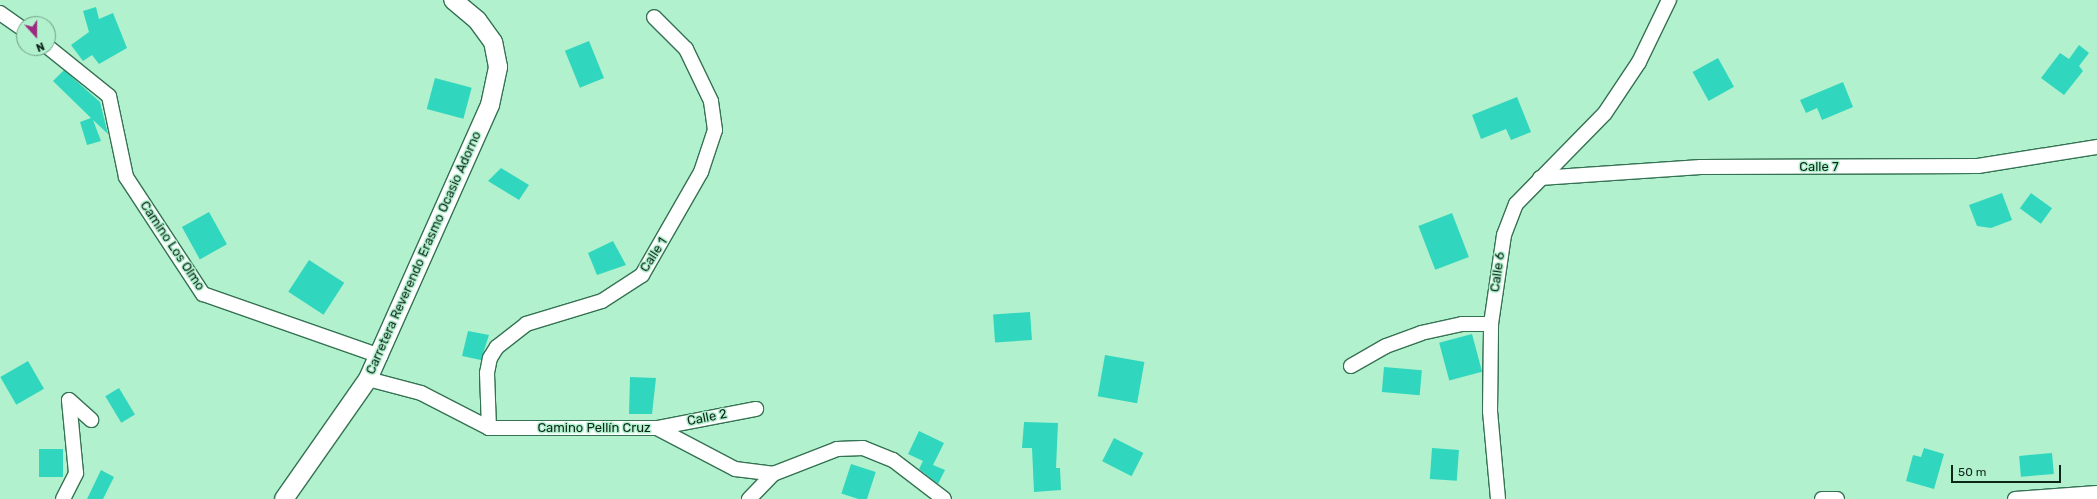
<!DOCTYPE html>
<meta charset="utf-8">
<style>
body{margin:0}
#map{position:relative;width:2097px;height:499px;overflow:hidden;background:#b1f1cd;font-family:Rubik,sans-serif}
div>[style]{position:absolute}
.building>*{inset:0;background:#30d7be;transform-origin:0 0}
.roads{filter:drop-shadow(1px 0 #357253) drop-shadow(-1px 0 #357253) drop-shadow(0 1px #357253) drop-shadow(0 -1px #357253)}
.minor>*{height:14px;margin:-7px;padding:0 7px;transform-origin:7px;border-radius:7px;background:#fff}
.tertiary>*{height:18px;margin:-9px;padding:0 9px;transform-origin:9px;border-radius:9px;background:#fff}
span{translate:-50% -50%;white-space:nowrap;text-align:center;line-height:1.15;-webkit-text-stroke:3px #b1f1cd;paint-order:stroke}
.street-label{font-size:13px;color:#0d261a}
.north{position:absolute;left:16px;top:16px;width:40px;height:40px;box-sizing:border-box;background:#b1f1cd;border:1px solid #6fa085;border-radius:50%;rotate:159deg;font-size:11px;font-weight:700;line-height:16px;text-align:center;color:#0d261a}
.north::after{content:'';display:block;margin:auto;width:14px;height:18px;background:#9f2982;clip-path:polygon(50% 0,100% 100%,50% 72%,0 100%)}
.scale{position:absolute;left:1951px;top:465px;width:110px;height:18px;box-sizing:border-box;border:2px solid #0d261a;border-top:0;padding-left:5px;font-size:12px;line-height:14px;white-space:nowrap;color:#0d261a;-webkit-text-stroke:3px #b1f1cd;paint-order:stroke}
</style>
<div id="map">
<div class="building">
<i style="clip-path:polygon(96px 7px,99px 19px,113px 13px,127px 48px,99px 64px,92px 55px,83px 61px,71px 45px,89px 32px,83px 11px)"></i>
<i style="left:589px;top:41px;width:40px;height:26px;rotate:68deg"></i>
<i style="clip-path:polygon(2079px 45px,2089px 53px,2079px 66px,2083px 71px,2064px 95px,2041px 78px,2060px 53px,2069px 59px)"></i>
<i style="left:1718px;top:58px;width:33px;height:29px;rotate:61deg"></i>
<i style="clip-path:polygon(64px 70px,100px 102px,108px 134px,93px 120px,101px 141px,87px 145px,80px 122px,91px 118px,53px 81px)"></i>
<i style="left:435px;top:78px;width:38px;height:32px;rotate:15deg"></i>
<i style="clip-path:polygon(1843px 82px,1853px 107px,1822px 120px,1817px 108px,1806px 113px,1800px 100px)"></i>
<i style="clip-path:polygon(1517px 97px,1531px 132px,1511px 140px,1506px 129px,1481px 139px,1472px 115px)"></i>
<i style="clip-path:polygon(501px 168px,529px 185px,519px 200px,488px 181px)"></i>
<i style="clip-path:polygon(2002px 193px,2012px 220px,1991px 228px,1977px 226px,1969px 205px)"></i>
<i style="left:2031px;top:193px;width:26px;height:19px;rotate:36deg"></i>
<i style="left:209px;top:212px;width:37px;height:31px;rotate:61deg"></i>
<i style="left:1452px;top:213px;width:47px;height:36px;rotate:69deg"></i>
<i style="clip-path:polygon(613px 241px,626px 265px,597px 275px,588px 253px)"></i>
<i style="left:309px;top:260px;width:42px;height:38px;rotate:33deg"></i>
<i style="left:1030px;top:312px;width:28px;height:37px;rotate:86deg"></i>
<i style="clip-path:polygon(468px 331px,489px 335px,481px 360px,462px 356px)"></i>
<i style="left:1472px;top:334px;width:39px;height:34px;rotate:75deg"></i>
<i style="left:1105px;top:355px;width:40px;height:42px;rotate:10deg"></i>
<i style="left:28px;top:361px;width:32px;height:32px;rotate:60deg"></i>
<i style="left:1384px;top:367px;width:38px;height:25px;rotate:5deg"></i>
<i style="clip-path:polygon(630px 377px,656px 378px,652px 414px,629px 414px)"></i>
<i style="left:119px;top:388px;width:31px;height:16px;rotate:59deg"></i>
<i style="clip-path:polygon(1024px 422px,1058px 423px,1056px 468px,1060px 468px,1061px 490px,1034px 492px,1032px 448px,1022px 448px)"></i>
<i style="clip-path:polygon(919px 431px,944px 443px,933px 465px,945px 470px,938px 484px,919px 469px,923px 461px,908px 454px)"></i>
<i style="left:1114px;top:438px;width:33px;height:26px;rotate:27deg"></i>
<i style="left:1432px;top:448px;width:27px;height:31px;rotate:4deg"></i>
<i style="clip-path:polygon(1924px 448px,1944px 454px,1934px 489px,1906px 481px,1913px 455px,1921px 457px)"></i>
<i style="left:39px;top:449px;width:24px;height:28px"></i>
<i style="left:2052px;top:453px;width:21px;height:33px;rotate:85deg"></i>
<i style="left:851px;top:464px;width:26px;height:31px;rotate:18deg"></i>
<i style="clip-path:polygon(101px 470px,114px 477px,103px 499px,87px 499px)"></i>
</div>
<div class="roads">
<div class="minor">
<i style="left:0;top:13px;width:29px;rotate:35deg"></i>
<i style="left:48px;top:47px;width:78px;rotate:38.8deg"></i>
<i style="left:109px;top:96px;width:83px;rotate:78.1deg"></i>
<i style="left:126px;top:177px;width:140px;rotate:56.7deg"></i>
<i style="left:203px;top:294px;width:188px;rotate:19.3deg"></i>
<i style="left:1540px;top:178px;width:161px;rotate:-3.9deg"></i>
<i style="left:1701px;top:167px;width:277px;rotate:-0.2deg"></i>
<i style="left:1978px;top:166px;width:121px;rotate:-9.1deg"></i>
<i style="left:1351px;top:366px;width:40px;rotate:-29.7deg"></i>
<i style="left:1386px;top:346px;width:37px;rotate:-20deg"></i>
<i style="left:1421px;top:333px;width:42px;rotate:-12.4deg"></i>
<i style="left:1462px;top:324px;width:29px"></i>
<i style="left:368px;top:379px;width:55px;rotate:14.8deg"></i>
<i style="left:421px;top:393px;width:76px;rotate:27.2deg"></i>
<i style="left:489px;top:428px;width:168px"></i>
<i style="left:657px;top:428px;width:88px;rotate:27.7deg"></i>
<i style="left:735px;top:469px;width:38px;rotate:7deg"></i>
<i style="left:773px;top:474px;width:69px;rotate:-21.3deg"></i>
<i style="left:837px;top:449px;width:26px;rotate:-2deg"></i>
<i style="left:863px;top:448px;width:32px;rotate:22deg"></i>
<i style="left:893px;top:460px;width:64px;rotate:37.4deg"></i>
<i style="left:489px;top:428px;width:55px;rotate:-92.1deg"></i>
<i style="left:487px;top:373px;width:15px;rotate:-79deg"></i>
<i style="left:490px;top:358px;width:13px;rotate:-58deg"></i>
<i style="left:497px;top:347px;width:37px;rotate:-38deg"></i>
<i style="left:526px;top:324px;width:79px;rotate:-16.8deg"></i>
<i style="left:602px;top:301px;width:48px;rotate:-33deg"></i>
<i style="left:642px;top:275px;width:119px;rotate:-60.2deg"></i>
<i style="left:701px;top:172px;width:44px;rotate:-71.6deg"></i>
<i style="left:715px;top:130px;width:29px;rotate:-98deg"></i>
<i style="left:711px;top:101px;width:58px;rotate:-115.7deg"></i>
<i style="left:686px;top:49px;width:45px;rotate:-135deg"></i>
<i style="left:657px;top:428px;width:101px;rotate:-10.9deg"></i>
<i style="left:63px;top:499px;width:29px;rotate:-63deg"></i>
<i style="left:76px;top:473px;width:73px;rotate:-95.5deg"></i>
<i style="left:69px;top:400px;width:30px;rotate:42deg"></i>
<i style="left:749px;top:499px;width:35px;rotate:-46deg"></i>
<i style="left:1498px;top:499px;width:88px;rotate:-95.2deg"></i>
<i style="left:1490px;top:411px;width:87px;rotate:-89.3deg"></i>
<i style="left:1491px;top:324px;width:90px;rotate:-81.7deg"></i>
<i style="left:1504px;top:235px;width:33px;rotate:-69deg"></i>
<i style="left:1516px;top:204px;width:127px;rotate:-45.6deg"></i>
<i style="left:1605px;top:113px;width:61px;rotate:-56.3deg"></i>
<i style="left:1639px;top:62px;width:69px;rotate:-64.2deg"></i>
<i style="left:1822px;top:499px;width:15px"></i>
<i style="left:2015px;top:499px;width:82px;rotate:-4.2deg"></i>
</div>
<div class="tertiary">
<i style="left:284px;top:499px;width:146px;rotate:-55deg"></i>
<i style="left:368px;top:379px;width:300px;rotate:-66deg"></i>
<i style="left:490px;top:105px;width:39px;rotate:-78deg"></i>
<i style="left:498px;top:67px;width:25px;rotate:-101deg"></i>
<i style="left:493px;top:42px;width:27px;rotate:-126deg"></i>
<i style="left:477px;top:20px;width:31px;rotate:-140deg"></i>
</div>
</div>
<div class="street-label">
<span style="left:1819px;top:167px">Calle 7</span>
<span style="left:172px;top:246px;rotate:56deg">Camino Los Olmo</span>
<span style="left:424px;top:253px;rotate:-66deg">Carretera Reverendo Erasmo Ocasio Adorno</span>
<span style="left:654px;top:255px;rotate:-57deg">Calle 1</span>
<span style="left:1498px;top:272px;rotate:-82deg">Calle 6</span>
<span style="left:707px;top:418px;rotate:-11deg">Calle 2</span>
<span style="left:594px;top:428px">Camino Pellín Cruz</span>
</div>
<div class="north">N</div>
<div class="scale">50 m</div>
</div>
